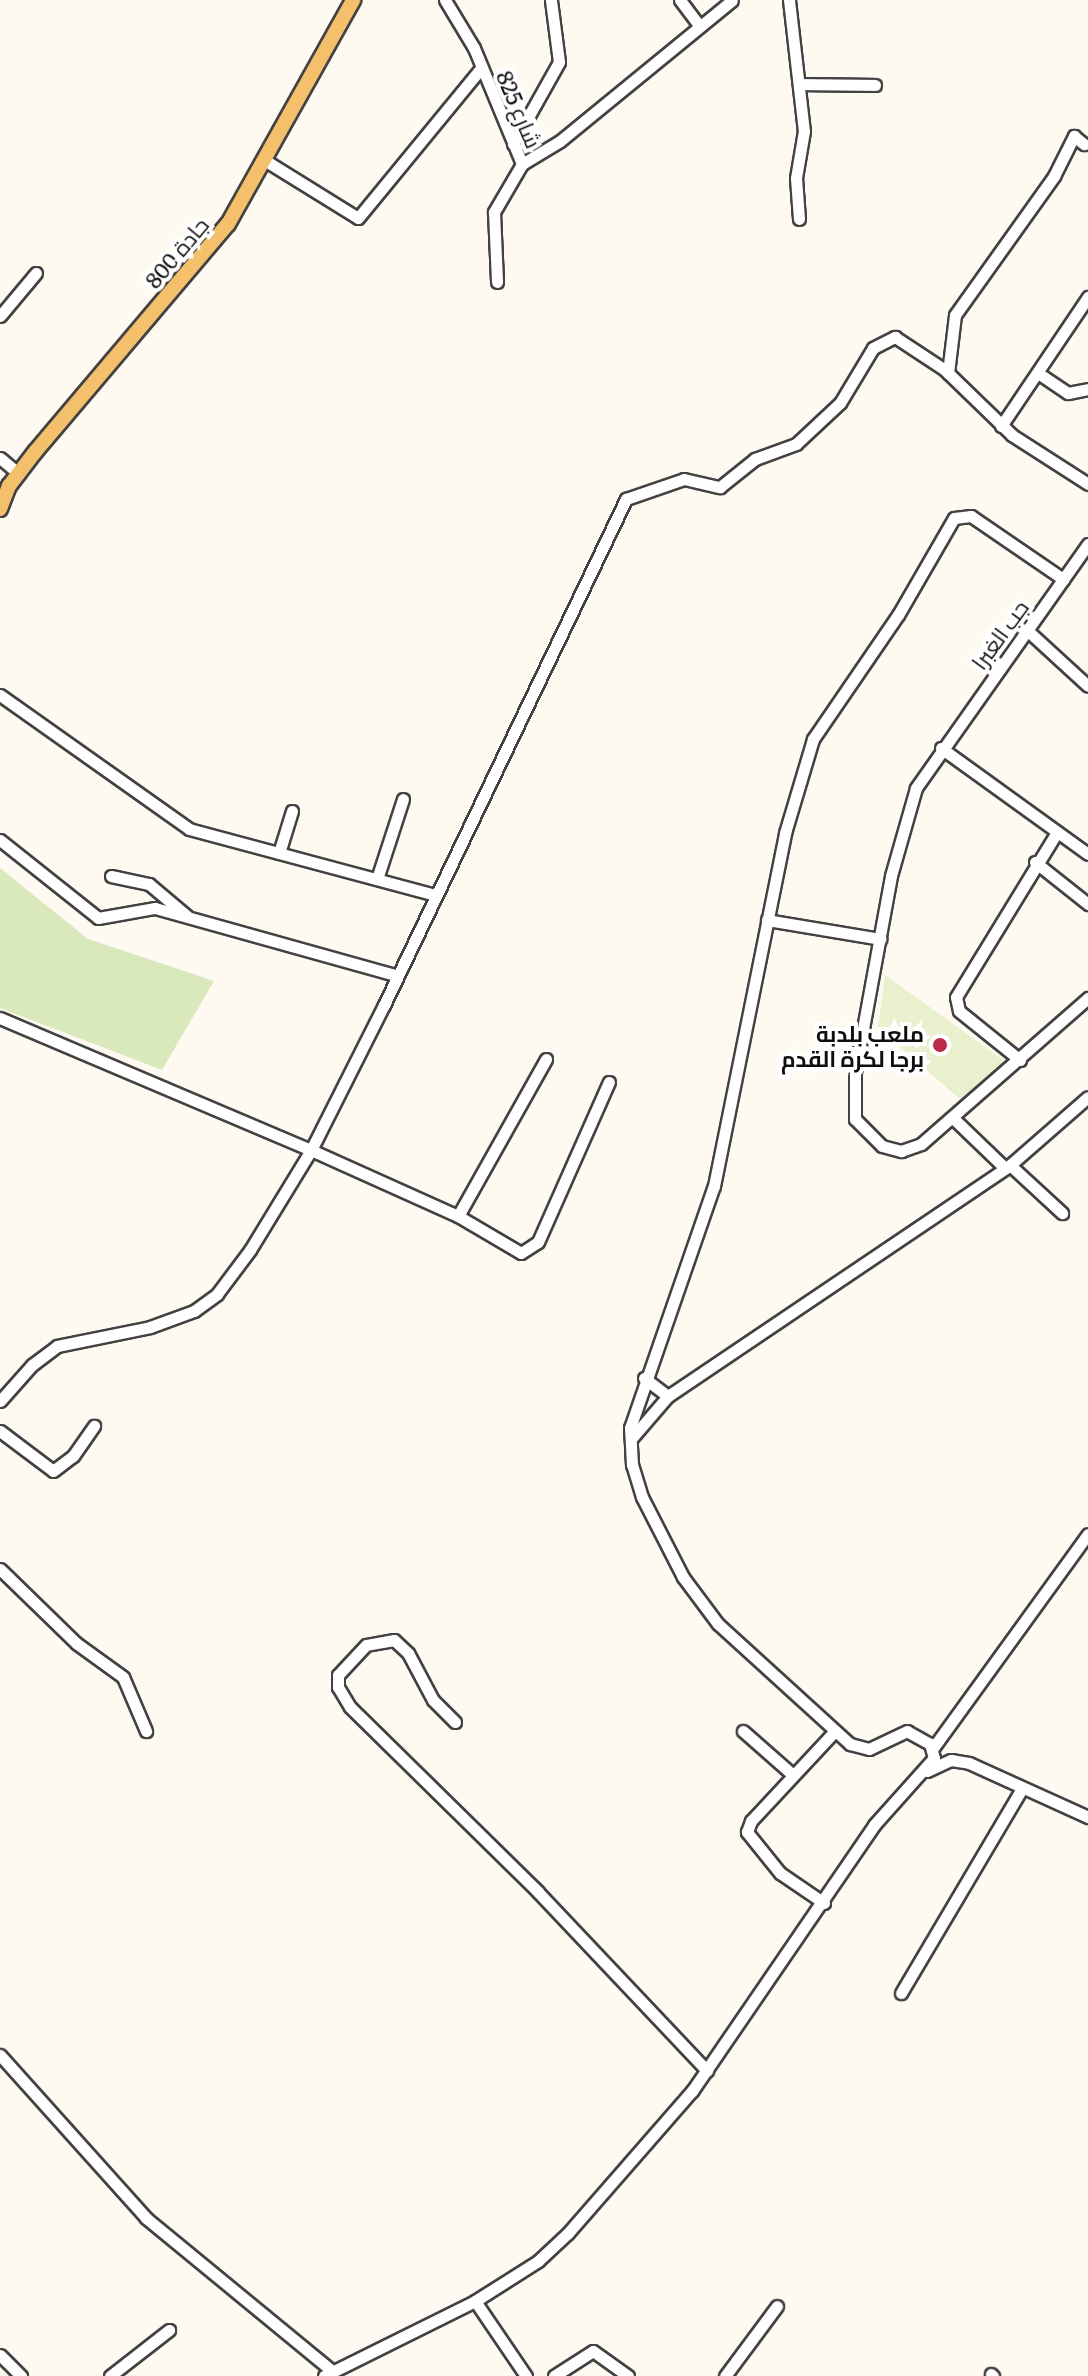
<!DOCTYPE html>
<meta charset="utf-8">
<style>
body{margin:0}
#map{position:relative;width:1088px;height:2376px;overflow:hidden;background:#fffaf1;font-family:Literata,Cairo,serif}
div>[style]{position:absolute}
.green>*{inset:0;background:#d9e9bb}
.pitch>*{inset:0;background:#e9f0cd}
.roads{filter:drop-shadow(2px 0 #424242) drop-shadow(-2px 0 #424242) drop-shadow(0 2px #424242) drop-shadow(0 -2px #424242)}
.minor>*{height:11px;margin:-5.5px;padding:0 5.5px;transform-origin:5.5px;border-radius:5.5px;background:#fff}
.major>*{height:14px;margin:-7px;padding:0 7px;transform-origin:7px;border-radius:7px;background:#f4c06b}
.dots>*{width:22px;height:22px;translate:-50% -50%;box-sizing:border-box;border:4px solid #fff;border-radius:50%}
span{translate:-50% -50%;white-space:nowrap;text-align:center;line-height:1.15;-webkit-text-stroke:8px #fff;paint-order:stroke}
.street-label{font-size:22px;color:#0f0f0f}
.poi-label{font-size:22px;color:#0f0f0f;font-weight:700}
.right{translate:-100% -50%;text-align:right}
</style>
<div id="map">
<div class="green">
<i style="clip-path:polygon(0 868px,88px 939px,214px 981px,162px 1070px,0 1008px)"></i>
</div>
<div class="pitch">
<i style="clip-path:polygon(885px 975px,1006px 1062px,960px 1099px,878px 1028px)"></i>
</div>
<div class="roads">
<div class="minor">
<i style="left:445px;top:0;width:56px;rotate:58.9deg"></i>
<i style="left:474px;top:48px;width:126px;rotate:67.5deg"></i>
<i style="left:522px;top:164px;width:56px;rotate:120.3deg"></i>
<i style="left:494px;top:212px;width:70px;rotate:87.5deg"></i>
<i style="left:680px;top:0;width:31px;rotate:53deg"></i>
<i style="left:789px;top:0;width:132px;rotate:83.5deg"></i>
<i style="left:804px;top:131px;width:48px;rotate:99.7deg"></i>
<i style="left:796px;top:178px;width:41px;rotate:85.8deg"></i>
<i style="left:800px;top:84px;width:75px;rotate:0.8deg"></i>
<i style="left:513px;top:144px;width:94px;rotate:-60.7deg"></i>
<i style="left:559px;top:62px;width:63px;rotate:-97.4deg"></i>
<i style="left:266px;top:161px;width:108px;rotate:31.8deg"></i>
<i style="left:358px;top:218px;width:194px;rotate:-50.6deg"></i>
<i style="left:522px;top:164px;width:44px;rotate:-31.2deg"></i>
<i style="left:560px;top:141px;width:222px;rotate:-39.3deg"></i>
<i style="left:0;top:316px;width:56px;rotate:-50.1deg"></i>
<i style="left:948px;top:373px;width:58px;rotate:-83.1deg"></i>
<i style="left:955px;top:315px;width:171px;rotate:-54.5deg"></i>
<i style="left:1054px;top:176px;width:45px;rotate:-63.4deg"></i>
<i style="left:1074px;top:136px;width:13px;rotate:39deg"></i>
<i style="left:1038px;top:373px;width:36px;rotate:34deg"></i>
<i style="left:1068px;top:393px;width:20px;rotate:-11deg"></i>
<i style="left:1001px;top:426px;width:156px;rotate:-56deg"></i>
<i style="left:0;top:458px;width:25px;rotate:40deg"></i>
<i style="left:1088px;top:544px;width:299px;rotate:125.2deg"></i>
<i style="left:916px;top:788px;width:91px;rotate:105.9deg"></i>
<i style="left:891px;top:876px;width:200px;rotate:100.4deg"></i>
<i style="left:855px;top:1073px;width:46px;rotate:90deg"></i>
<i style="left:855px;top:1119px;width:38px;rotate:45deg"></i>
<i style="left:882px;top:1146px;width:20px;rotate:15deg"></i>
<i style="left:901px;top:1151px;width:21px;rotate:-19deg"></i>
<i style="left:921px;top:1144px;width:222px;rotate:-41.2deg"></i>
<i style="left:1028px;top:631px;width:81px;rotate:42.5deg"></i>
<i style="left:0;top:695px;width:232px;rotate:35.3deg"></i>
<i style="left:189px;top:829px;width:256px;rotate:15deg"></i>
<i style="left:941px;top:748px;width:181px;rotate:35.8deg"></i>
<i style="left:0;top:840px;width:125px;rotate:38.5deg"></i>
<i style="left:98px;top:918px;width:58px;rotate:-10deg"></i>
<i style="left:155px;top:908px;width:252px;rotate:15.6deg"></i>
<i style="left:279px;top:853px;width:44px;rotate:-72.8deg"></i>
<i style="left:1035px;top:862px;width:68px;rotate:38.4deg"></i>
<i style="left:111px;top:876px;width:39px;rotate:12deg"></i>
<i style="left:149px;top:884px;width:50px;rotate:40.1deg"></i>
<i style="left:377px;top:879px;width:84px;rotate:-72deg"></i>
<i style="left:767px;top:920px;width:115px;rotate:9.5deg"></i>
<i style="left:0;top:1018px;width:338px;rotate:23deg"></i>
<i style="left:311px;top:1150px;width:161px;rotate:24.2deg"></i>
<i style="left:458px;top:1216px;width:73px;rotate:30.4deg"></i>
<i style="left:521px;top:1253px;width:20px;rotate:-33deg"></i>
<i style="left:538px;top:1242px;width:175px;rotate:-66.1deg"></i>
<i style="left:1020px;top:1060px;width:78px;rotate:-141.2deg"></i>
<i style="left:959px;top:1011px;width:14px;rotate:-102deg"></i>
<i style="left:956px;top:997px;width:193px;rotate:-58.5deg"></i>
<i style="left:954px;top:1119px;width:71px;rotate:43.9deg"></i>
<i style="left:1010px;top:1165px;width:71px;rotate:42.7deg"></i>
<i style="left:458px;top:1216px;width:180px;rotate:-60.7deg"></i>
<i style="left:644px;top:1378px;width:30px;rotate:37deg"></i>
<i style="left:0;top:1401px;width:48px;rotate:-48.4deg"></i>
<i style="left:32px;top:1365px;width:31px;rotate:-37deg"></i>
<i style="left:57px;top:1346px;width:95px;rotate:-11.5deg"></i>
<i style="left:150px;top:1327px;width:47px;rotate:-20deg"></i>
<i style="left:194px;top:1311px;width:29px;rotate:-36deg"></i>
<i style="left:217px;top:1294px;width:55px;rotate:-53.1deg"></i>
<i style="left:250px;top:1250px;width:117px;rotate:-58.6deg"></i>
<i style="left:311px;top:1150px;width:162px;rotate:-63.3deg"></i>
<i style="left:384px;top:1005px;width:561px;rotate:-64.44deg"></i>
<i style="left:626px;top:499px;width:61px;rotate:-19deg"></i>
<i style="left:684px;top:479px;width:37px;rotate:13deg"></i>
<i style="left:720px;top:487px;width:45px;rotate:-38.7deg"></i>
<i style="left:755px;top:459px;width:44px;rotate:-20.1deg"></i>
<i style="left:796px;top:444px;width:60px;rotate:-43deg"></i>
<i style="left:840px;top:403px;width:64px;rotate:-59deg"></i>
<i style="left:873px;top:348px;width:25px;rotate:-27deg"></i>
<i style="left:895px;top:337px;width:60px;rotate:33.4deg"></i>
<i style="left:945px;top:370px;width:93px;rotate:44.1deg"></i>
<i style="left:1012px;top:435px;width:90px;rotate:32.8deg"></i>
<i style="left:0;top:1431px;width:66px;rotate:37deg"></i>
<i style="left:53px;top:1471px;width:25px;rotate:-37deg"></i>
<i style="left:73px;top:1456px;width:37px;rotate:-55deg"></i>
<i style="left:631px;top:1439px;width:57px;rotate:-49.3deg"></i>
<i style="left:668px;top:1396px;width:413px;rotate:-34deg"></i>
<i style="left:1010px;top:1165px;width:103px;rotate:-41.1deg"></i>
<i style="left:0;top:1569px;width:106px;rotate:44.2deg"></i>
<i style="left:76px;top:1643px;width:58px;rotate:35.9deg"></i>
<i style="left:123px;top:1677px;width:59px;rotate:66.9deg"></i>
<i style="left:455px;top:1722px;width:31px;rotate:-135deg"></i>
<i style="left:433px;top:1700px;width:53px;rotate:-118deg"></i>
<i style="left:408px;top:1653px;width:19px;rotate:-137deg"></i>
<i style="left:394px;top:1640px;width:28px;rotate:170deg"></i>
<i style="left:366px;top:1645px;width:41px;rotate:133deg"></i>
<i style="left:338px;top:1675px;width:12px;rotate:90deg"></i>
<i style="left:338px;top:1687px;width:23px;rotate:59deg"></i>
<i style="left:350px;top:1707px;width:264px;rotate:44.5deg"></i>
<i style="left:538px;top:1892px;width:246px;rotate:46.6deg"></i>
<i style="left:743px;top:1731px;width:65px;rotate:41.3deg"></i>
<i style="left:933px;top:1748px;width:264px;rotate:-54.1deg"></i>
<i style="left:927px;top:1771px;width:26px;rotate:-25deg"></i>
<i style="left:951px;top:1760px;width:18px;rotate:9deg"></i>
<i style="left:969px;top:1763px;width:131px;rotate:24.4deg"></i>
<i style="left:824px;top:1903px;width:53px;rotate:-145.7deg"></i>
<i style="left:780px;top:1873px;width:53px;rotate:-128.8deg"></i>
<i style="left:747px;top:1832px;width:12px;rotate:-70deg"></i>
<i style="left:751px;top:1821px;width:122px;rotate:-47deg"></i>
<i style="left:901px;top:1993px;width:236px;rotate:-59.4deg"></i>
<i style="left:0;top:2055px;width:219px;rotate:48.1deg"></i>
<i style="left:146px;top:2218px;width:239px;rotate:39.4deg"></i>
<i style="left:475px;top:2301px;width:91px;rotate:55.8deg"></i>
<i style="left:0;top:2355px;width:30px;rotate:45deg"></i>
<i style="left:991px;top:2374px;width:3px;rotate:45deg"></i>
<i style="left:110px;top:2376px;width:75px;rotate:-37.9deg"></i>
<i style="left:324px;top:2376px;width:169px;rotate:-26.4deg"></i>
<i style="left:475px;top:2301px;width:75px;rotate:-32.4deg"></i>
<i style="left:538px;top:2261px;width:41px;rotate:-43deg"></i>
<i style="left:568px;top:2233px;width:189px;rotate:-48.9deg"></i>
<i style="left:692px;top:2091px;width:322px;rotate:-55.6deg"></i>
<i style="left:874px;top:1825px;width:90px;rotate:-48.2deg"></i>
<i style="left:934px;top:1758px;width:15px;rotate:-106deg"></i>
<i style="left:930px;top:1744px;width:26px;rotate:-151deg"></i>
<i style="left:907px;top:1731px;width:42px;rotate:154.7deg"></i>
<i style="left:869px;top:1749px;width:20px;rotate:-165deg"></i>
<i style="left:850px;top:1744px;width:178px;rotate:-137.7deg"></i>
<i style="left:718px;top:1624px;width:59px;rotate:-126.7deg"></i>
<i style="left:683px;top:1577px;width:90px;rotate:-117.1deg"></i>
<i style="left:642px;top:1497px;width:34px;rotate:-107deg"></i>
<i style="left:632px;top:1465px;width:37px;rotate:-93deg"></i>
<i style="left:630px;top:1428px;width:256px;rotate:-70.9deg"></i>
<i style="left:714px;top:1186px;width:360px;rotate:-78.6deg"></i>
<i style="left:785px;top:833px;width:98px;rotate:-73.4deg"></i>
<i style="left:813px;top:739px;width:150px;rotate:-55.6deg"></i>
<i style="left:898px;top:615px;width:112px;rotate:-60deg"></i>
<i style="left:954px;top:518px;width:17px;rotate:-7deg"></i>
<i style="left:971px;top:516px;width:112px;rotate:34.4deg"></i>
<i style="left:554px;top:2376px;width:46px;rotate:-32.7deg"></i>
<i style="left:593px;top:2351px;width:43px;rotate:35.5deg"></i>
<i style="left:725px;top:2376px;width:87px;rotate:-53.4deg"></i>
</div>
<div class="major">
<i style="left:0;top:509px;width:25px;rotate:-69deg"></i>
<i style="left:9px;top:486px;width:43px;rotate:-52.6deg"></i>
<i style="left:35px;top:452px;width:299px;rotate:-49.8deg"></i>
<i style="left:228px;top:224px;width:257px;rotate:-60.8deg"></i>
</div>
</div>
<div class="dots">
<i style="left:940px;top:1045px;background:#bc2a45"></i>
</div>
<div class="street-label">
<span style="left:520px;top:109px;rotate:67deg">شارع 825</span>
<span style="left:176px;top:252px;rotate:-50deg">جادة 800</span>
<span style="left:999px;top:634px;rotate:-54deg">جب الغبرا</span>
</div>
<div class="poi-label">
<span class="right" style="left:924px;top:1045px">ملعب بلدبة<br>برجا لكرة القدم</span>
</div>
</div>
